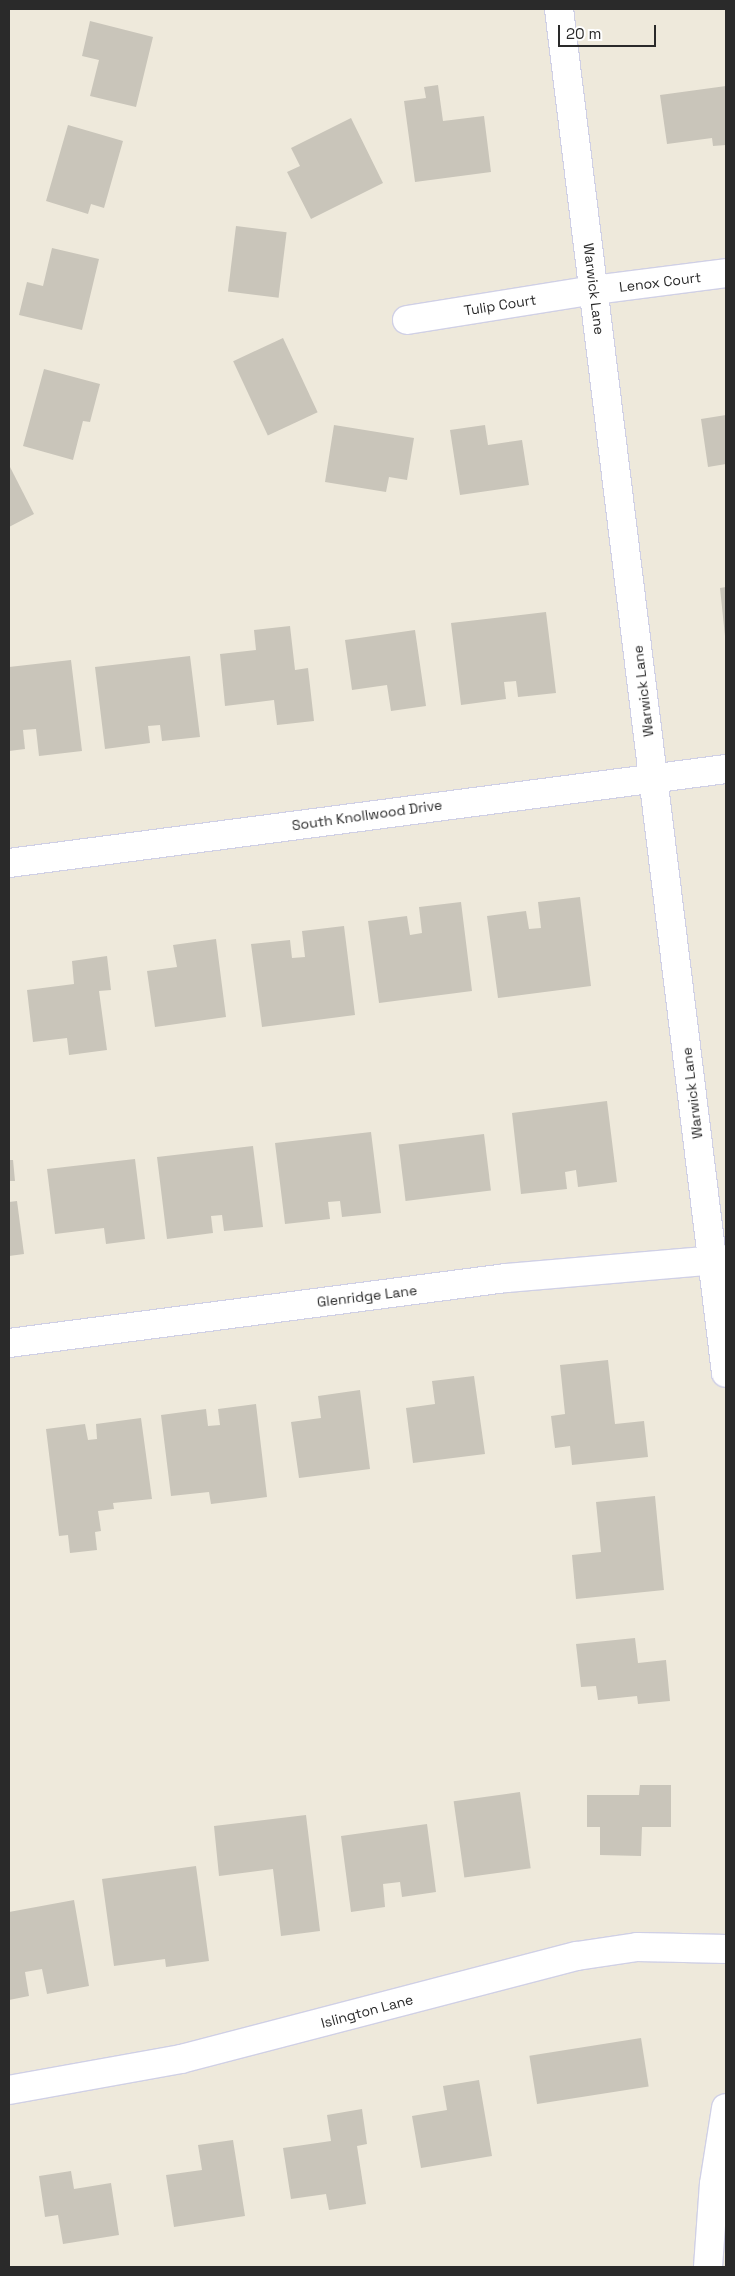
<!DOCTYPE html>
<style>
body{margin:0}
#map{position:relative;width:735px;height:2276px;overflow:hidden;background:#eee9db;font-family:"Space Grotesk",sans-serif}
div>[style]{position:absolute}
.building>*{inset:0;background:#c9c5ba;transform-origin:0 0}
.roads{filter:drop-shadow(1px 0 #d0d0e5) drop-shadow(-1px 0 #d0d0e5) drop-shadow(0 1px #d0d0e5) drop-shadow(0 -1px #d0d0e5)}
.minor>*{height:28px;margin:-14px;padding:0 14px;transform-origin:14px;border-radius:14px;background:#fff}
.tertiary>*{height:28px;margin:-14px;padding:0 14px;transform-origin:14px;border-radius:14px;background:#fff}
span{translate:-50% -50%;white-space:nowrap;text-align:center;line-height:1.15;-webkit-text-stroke:4px #fff;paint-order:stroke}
.street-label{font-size:14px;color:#2a2a2a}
.frame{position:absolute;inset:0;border:10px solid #2a2a2a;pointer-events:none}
.scale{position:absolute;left:558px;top:25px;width:98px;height:22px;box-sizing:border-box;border:2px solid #2a2a2a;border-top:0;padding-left:6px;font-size:15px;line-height:18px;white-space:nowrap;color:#2a2a2a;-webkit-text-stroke:4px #fff;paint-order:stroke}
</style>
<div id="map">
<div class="building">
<i style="clip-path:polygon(90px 21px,153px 37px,136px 107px,90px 96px,99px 60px,82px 56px)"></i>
<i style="clip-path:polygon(438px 85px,443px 121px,484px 116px,491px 172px,415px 182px,404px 101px,426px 98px,424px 87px)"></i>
<i style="clip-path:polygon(726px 86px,726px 145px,713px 146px,712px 138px,667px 144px,660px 95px)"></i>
<i style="clip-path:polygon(351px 118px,383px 183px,311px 219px,287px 172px,300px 166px,291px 148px)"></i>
<i style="clip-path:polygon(68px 125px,123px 141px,104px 208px,91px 204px,88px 214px,46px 201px)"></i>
<i style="left:236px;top:226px;width:51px;height:66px;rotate:7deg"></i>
<i style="clip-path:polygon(52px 248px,99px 259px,82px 330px,19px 315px,27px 282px,43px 286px)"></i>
<i style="left:283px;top:338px;width:82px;height:55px;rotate:65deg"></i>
<i style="clip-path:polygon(44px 369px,100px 384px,90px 422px,83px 421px,73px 460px,23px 446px)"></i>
<i style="clip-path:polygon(726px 415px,726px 464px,708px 467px,701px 419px)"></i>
<i style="clip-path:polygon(334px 425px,414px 438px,407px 480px,389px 477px,386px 492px,325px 482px)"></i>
<i style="clip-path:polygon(485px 425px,488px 445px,522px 440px,529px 485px,460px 495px,450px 430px)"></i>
<i style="clip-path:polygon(9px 465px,34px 514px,9px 527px)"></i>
<i style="clip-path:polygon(726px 587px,726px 635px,725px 636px,720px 588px)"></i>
<i style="clip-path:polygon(546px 612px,556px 693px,518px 697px,516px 681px,504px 682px,506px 699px,461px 705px,451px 623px)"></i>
<i style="clip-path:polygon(290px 626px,295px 670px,308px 668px,314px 721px,277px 725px,274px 700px,225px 706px,220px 654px,256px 650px,254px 630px)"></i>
<i style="clip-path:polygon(415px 630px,426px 706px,391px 711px,387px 685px,352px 690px,345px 640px)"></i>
<i style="clip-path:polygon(190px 656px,200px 737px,162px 741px,160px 725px,148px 726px,150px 743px,105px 749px,95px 667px)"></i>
<i style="clip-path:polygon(71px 660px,82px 751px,39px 756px,36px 729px,23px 730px,25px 749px,9px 751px,9px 667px)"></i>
<i style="clip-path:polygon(580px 897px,591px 986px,498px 998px,487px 916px,526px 911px,529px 929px,541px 928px,538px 902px)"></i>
<i style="clip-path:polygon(461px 902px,472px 991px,379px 1003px,368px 921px,407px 916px,410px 935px,422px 933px,419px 907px)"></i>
<i style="clip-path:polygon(344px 926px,355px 1015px,262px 1027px,251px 944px,290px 940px,292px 958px,305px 957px,302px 931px)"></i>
<i style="clip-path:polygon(216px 939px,226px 1017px,155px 1027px,147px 971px,177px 967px,173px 945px)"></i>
<i style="clip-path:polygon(107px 956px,111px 990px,99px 991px,107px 1050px,69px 1055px,67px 1038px,33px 1042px,27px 990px,74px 984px,72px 961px)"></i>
<i style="clip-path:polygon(607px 1101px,617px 1182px,578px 1187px,576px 1170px,565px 1172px,567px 1189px,521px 1194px,512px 1113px)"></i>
<i style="clip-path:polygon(371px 1132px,381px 1213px,342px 1217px,340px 1201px,328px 1202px,330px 1219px,285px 1224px,275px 1143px)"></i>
<i style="left:484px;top:1134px;width:57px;height:86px;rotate:83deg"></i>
<i style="clip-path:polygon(253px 1146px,263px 1227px,224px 1231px,222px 1215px,211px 1216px,213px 1233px,167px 1239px,157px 1157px)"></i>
<i style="clip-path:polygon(135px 1159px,145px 1239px,106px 1244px,104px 1228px,55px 1234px,47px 1169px)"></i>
<i style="clip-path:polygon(9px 1160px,13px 1160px,15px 1181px,9px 1181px)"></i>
<i style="clip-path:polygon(17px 1201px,24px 1254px,9px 1256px,9px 1202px)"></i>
<i style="clip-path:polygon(608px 1360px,615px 1424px,644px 1421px,648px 1457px,572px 1465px,570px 1446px,555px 1448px,551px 1416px,565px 1414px,560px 1365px)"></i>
<i style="clip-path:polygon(474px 1376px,485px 1454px,413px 1463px,406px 1408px,435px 1404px,432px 1381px)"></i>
<i style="clip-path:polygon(360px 1390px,370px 1469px,299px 1478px,291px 1422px,321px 1418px,318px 1396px)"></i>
<i style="clip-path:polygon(256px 1404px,267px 1497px,211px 1504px,209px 1492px,171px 1496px,161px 1415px,206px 1409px,208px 1426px,220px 1425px,218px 1409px)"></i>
<i style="clip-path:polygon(141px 1418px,152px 1499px,113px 1503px,114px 1509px,98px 1511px,101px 1531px,95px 1532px,97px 1550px,70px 1553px,68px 1535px,59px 1536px,46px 1429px,85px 1424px,88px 1440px,97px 1439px,96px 1424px)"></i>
<i style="clip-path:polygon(655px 1496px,664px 1590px,576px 1599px,572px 1555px,601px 1552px,596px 1502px)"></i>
<i style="clip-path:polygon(635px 1638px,638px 1663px,666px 1660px,670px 1701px,638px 1704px,637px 1696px,598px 1700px,596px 1686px,581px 1687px,576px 1644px)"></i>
<i style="clip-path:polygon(640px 1785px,671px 1785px,671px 1827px,642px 1827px,641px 1856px,600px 1855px,600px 1827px,587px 1827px,587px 1795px,639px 1795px)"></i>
<i style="left:520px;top:1792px;width:77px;height:67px;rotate:82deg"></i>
<i style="clip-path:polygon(306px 1815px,320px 1931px,281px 1936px,273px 1869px,219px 1876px,214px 1826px)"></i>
<i style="clip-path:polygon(427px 1824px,436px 1892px,402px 1897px,400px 1882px,383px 1884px,385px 1907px,351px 1912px,341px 1836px)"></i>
<i style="clip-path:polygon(196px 1866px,209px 1961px,166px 1967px,165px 1959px,114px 1966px,102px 1879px)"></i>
<i style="clip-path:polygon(74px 1900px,89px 1986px,47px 1994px,42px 1969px,25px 1972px,29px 1996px,9px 2000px,9px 1912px)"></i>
<i style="left:641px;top:2038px;width:49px;height:113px;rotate:81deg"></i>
<i style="clip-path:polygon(479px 2080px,492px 2156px,421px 2168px,412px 2116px,447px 2110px,443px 2086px)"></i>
<i style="clip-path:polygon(362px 2109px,367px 2144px,357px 2146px,366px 2204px,329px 2210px,326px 2194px,291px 2199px,283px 2148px,331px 2141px,327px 2115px)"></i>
<i style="clip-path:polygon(233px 2140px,245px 2216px,174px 2227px,166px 2175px,202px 2170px,198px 2145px)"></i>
<i style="clip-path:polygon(71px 2171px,74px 2189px,111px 2183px,119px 2235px,63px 2244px,58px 2215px,45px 2217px,39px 2176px)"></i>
</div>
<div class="roads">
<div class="minor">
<i style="left:559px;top:9px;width:1374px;rotate:83.02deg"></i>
<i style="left:407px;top:320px;width:189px;rotate:-9.1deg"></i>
<i style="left:594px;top:290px;width:133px;rotate:-7.3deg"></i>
<i style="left:9px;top:1343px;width:501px;rotate:-7.45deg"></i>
<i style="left:506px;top:1278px;width:221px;rotate:-4.9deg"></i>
<i style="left:9px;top:2090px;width:175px;rotate:-10.2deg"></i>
<i style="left:181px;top:2059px;width:409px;rotate:-14.6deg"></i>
<i style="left:577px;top:1956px;width:61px;rotate:-8.5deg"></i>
<i style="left:637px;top:1947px;width:89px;rotate:1.3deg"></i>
<i style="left:708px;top:2267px;width:83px;rotate:-85.9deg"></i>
<i style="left:714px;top:2184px;width:77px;rotate:-81deg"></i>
</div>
<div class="tertiary">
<i style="left:9px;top:863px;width:723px;rotate:-7.47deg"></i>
</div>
</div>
<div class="street-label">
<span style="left:660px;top:282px;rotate:-7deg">Lenox Court</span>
<span style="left:594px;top:289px;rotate:83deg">Warwick Lane</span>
<span style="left:500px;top:305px;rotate:-9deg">Tulip Court</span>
<span style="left:643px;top:691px;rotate:-97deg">Warwick Lane</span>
<span style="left:367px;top:815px;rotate:-8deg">South Knollwood Drive</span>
<span style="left:692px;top:1093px;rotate:-97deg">Warwick Lane</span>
<span style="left:367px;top:1296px;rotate:-7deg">Glenridge Lane</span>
<span style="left:367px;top:2011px;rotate:-15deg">Islington Lane</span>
</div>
<div class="frame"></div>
<div class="scale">20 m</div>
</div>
